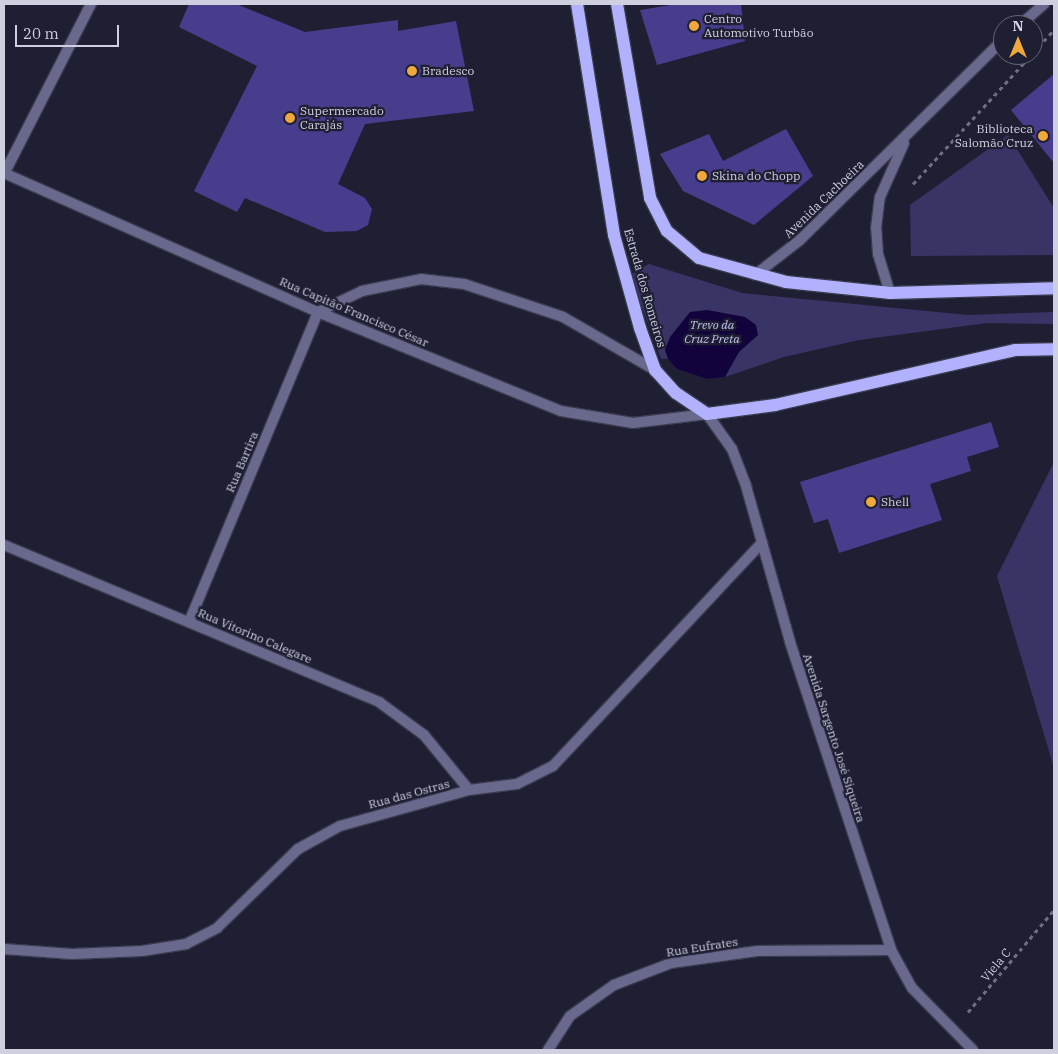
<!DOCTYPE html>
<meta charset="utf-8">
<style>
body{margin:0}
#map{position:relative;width:1058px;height:1054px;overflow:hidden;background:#1f1f34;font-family:"IBM Plex Serif",serif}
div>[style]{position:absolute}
.green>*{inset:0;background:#383566}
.water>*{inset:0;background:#12033d}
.building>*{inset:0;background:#463e8d}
.path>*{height:3px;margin-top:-1.5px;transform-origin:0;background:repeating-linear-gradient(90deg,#6e6f81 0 4px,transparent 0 8px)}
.roads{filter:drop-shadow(1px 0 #3b3b4f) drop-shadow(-1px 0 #3b3b4f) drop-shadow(0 1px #3b3b4f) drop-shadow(0 -1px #3b3b4f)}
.service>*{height:10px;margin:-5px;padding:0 5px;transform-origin:5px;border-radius:5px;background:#69698e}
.minor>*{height:10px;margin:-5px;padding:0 5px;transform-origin:5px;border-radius:5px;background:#69698e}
.tertiary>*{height:10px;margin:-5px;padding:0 5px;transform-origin:5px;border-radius:5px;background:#69698e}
.primary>*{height:12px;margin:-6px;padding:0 6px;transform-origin:6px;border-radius:6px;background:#b2b1fe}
.dots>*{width:14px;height:14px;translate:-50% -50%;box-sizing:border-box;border:2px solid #1f1f34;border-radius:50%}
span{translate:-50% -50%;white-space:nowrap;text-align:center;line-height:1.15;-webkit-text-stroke:4.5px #1f1f34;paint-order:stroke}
.poi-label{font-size:12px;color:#cfd0df}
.left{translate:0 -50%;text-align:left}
.right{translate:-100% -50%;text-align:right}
.street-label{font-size:12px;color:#cfd0df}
.park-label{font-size:12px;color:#c2c3f0;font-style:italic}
.frame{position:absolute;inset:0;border:5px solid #cfd0df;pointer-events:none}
.north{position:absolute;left:993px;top:15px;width:50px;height:50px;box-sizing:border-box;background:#1f1f34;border:1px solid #656678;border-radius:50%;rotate:0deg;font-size:14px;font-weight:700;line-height:20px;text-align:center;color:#cfd0df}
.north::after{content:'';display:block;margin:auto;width:18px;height:22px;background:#eea83c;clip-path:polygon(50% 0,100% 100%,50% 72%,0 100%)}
.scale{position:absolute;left:15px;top:25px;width:104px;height:22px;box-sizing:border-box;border:2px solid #cfd0df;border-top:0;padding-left:6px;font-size:15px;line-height:18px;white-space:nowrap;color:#cfd0df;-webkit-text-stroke:4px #1f1f34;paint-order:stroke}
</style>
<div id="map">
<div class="green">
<i style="clip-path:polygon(1008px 135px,1054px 208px,1054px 255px,911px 256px,910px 205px)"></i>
<i style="clip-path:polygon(649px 264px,742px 293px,968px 315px,1054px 312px,1054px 324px,987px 323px,859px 340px,784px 357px,725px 377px,707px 379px,677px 369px,668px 359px,661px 359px,635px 288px,633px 273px)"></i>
<i style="clip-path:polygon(1054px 462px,1054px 768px,997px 576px)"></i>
</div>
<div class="water">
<i style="clip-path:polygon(707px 310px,745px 317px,756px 325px,758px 335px,739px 352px,725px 377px,707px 379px,677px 369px,668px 359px,665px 350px,670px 337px,690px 312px)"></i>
</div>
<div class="building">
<i style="clip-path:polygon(189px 4px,236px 4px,305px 32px,398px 20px,398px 31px,456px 21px,474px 111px,365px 124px,338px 184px,365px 198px,372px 209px,368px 225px,357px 231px,325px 232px,245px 198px,237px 212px,194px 191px,257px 66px,179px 27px)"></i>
<i style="clip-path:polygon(677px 4px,741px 4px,745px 41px,657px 65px,640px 10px)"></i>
<i style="clip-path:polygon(1054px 74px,1054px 163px,1011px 110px)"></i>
<i style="clip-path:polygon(786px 129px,813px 176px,754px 225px,683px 191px,660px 154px,709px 134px,723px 161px)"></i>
<i style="clip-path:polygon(991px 422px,999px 447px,967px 457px,971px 471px,930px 484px,942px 520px,839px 553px,828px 519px,814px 523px,800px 482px)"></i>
</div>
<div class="path">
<i style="left:1033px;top:53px;width:31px;rotate:-48deg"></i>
<i style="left:913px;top:184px;width:175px;rotate:-47.5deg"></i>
<i style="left:968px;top:1012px;width:133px;rotate:-49.9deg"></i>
</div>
<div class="roads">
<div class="service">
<i style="left:318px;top:312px;width:49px;rotate:-25.5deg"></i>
<i style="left:362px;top:291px;width:60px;rotate:-11.5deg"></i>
<i style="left:421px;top:279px;width:43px;rotate:6.6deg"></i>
<i style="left:464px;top:284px;width:104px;rotate:18.4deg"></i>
<i style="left:563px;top:317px;width:106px;rotate:29.9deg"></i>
</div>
<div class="minor">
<i style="left:4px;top:174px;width:191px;rotate:-62.9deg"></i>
<i style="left:707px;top:414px;width:43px;rotate:54.5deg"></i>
<i style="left:732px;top:449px;width:40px;rotate:69deg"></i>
<i style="left:746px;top:486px;width:162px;rotate:74.2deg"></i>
<i style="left:790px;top:642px;width:324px;rotate:71.8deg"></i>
<i style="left:891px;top:950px;width:43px;rotate:61.1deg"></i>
<i style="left:912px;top:988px;width:87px;rotate:45.5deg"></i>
<i style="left:4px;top:545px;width:407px;rotate:22.7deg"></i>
<i style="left:379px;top:702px;width:56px;rotate:36.3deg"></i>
<i style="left:424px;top:735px;width:71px;rotate:50.7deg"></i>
<i style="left:189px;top:622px;width:336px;rotate:-67.4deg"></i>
<i style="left:4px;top:949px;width:68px;rotate:4.2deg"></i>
<i style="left:72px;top:954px;width:70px;rotate:-2.5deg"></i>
<i style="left:142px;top:951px;width:45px;rotate:-9deg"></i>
<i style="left:186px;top:944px;width:35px;rotate:-27deg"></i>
<i style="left:217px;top:928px;width:113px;rotate:-44.3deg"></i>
<i style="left:298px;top:849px;width:48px;rotate:-28.7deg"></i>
<i style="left:340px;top:826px;width:134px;rotate:-15.6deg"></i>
<i style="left:469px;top:790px;width:48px;rotate:-7.1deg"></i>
<i style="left:517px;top:784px;width:40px;rotate:-26.6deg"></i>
<i style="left:553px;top:766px;width:306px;rotate:-46.9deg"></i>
<i style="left:548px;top:1050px;width:40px;rotate:-57.1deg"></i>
<i style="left:570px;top:1016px;width:54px;rotate:-35.2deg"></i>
<i style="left:614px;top:985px;width:61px;rotate:-21.1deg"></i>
<i style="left:671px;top:963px;width:87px;rotate:-7.9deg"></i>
<i style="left:757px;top:951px;width:134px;rotate:-0.4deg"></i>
</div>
<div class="tertiary">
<i style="left:1020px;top:25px;width:32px;rotate:-41deg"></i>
<i style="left:4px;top:173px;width:343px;rotate:23.9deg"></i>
<i style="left:318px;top:312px;width:262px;rotate:22.2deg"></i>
<i style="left:561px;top:411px;width:73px;rotate:9.5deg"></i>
<i style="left:633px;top:423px;width:75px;rotate:-6.9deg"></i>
<i style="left:755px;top:275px;width:57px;rotate:-37.9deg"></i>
<i style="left:800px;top:240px;width:285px;rotate:-44.6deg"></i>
<i style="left:890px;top:293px;width:41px;rotate:-107.1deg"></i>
<i style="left:878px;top:254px;width:26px;rotate:-94deg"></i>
<i style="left:876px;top:228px;width:31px;rotate:-83deg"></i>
<i style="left:880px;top:197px;width:59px;rotate:-66deg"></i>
</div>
<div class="primary">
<i style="left:577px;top:4px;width:234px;rotate:80.9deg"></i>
<i style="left:614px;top:235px;width:97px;rotate:74.4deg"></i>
<i style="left:640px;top:328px;width:45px;rotate:70.3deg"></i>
<i style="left:655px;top:370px;width:31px;rotate:48deg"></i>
<i style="left:676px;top:393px;width:37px;rotate:34deg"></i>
<i style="left:707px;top:414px;width:69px;rotate:-7.5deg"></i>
<i style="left:775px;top:405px;width:246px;rotate:-12.9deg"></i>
<i style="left:1015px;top:350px;width:39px;rotate:-1deg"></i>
<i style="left:617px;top:4px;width:197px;rotate:80.3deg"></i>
<i style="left:650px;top:198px;width:37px;rotate:63deg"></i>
<i style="left:667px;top:231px;width:42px;rotate:40.2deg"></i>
<i style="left:699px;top:258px;width:90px;rotate:15.4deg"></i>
<i style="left:786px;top:282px;width:105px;rotate:6deg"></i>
<i style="left:890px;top:293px;width:164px;rotate:-1.7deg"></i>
</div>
</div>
<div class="dots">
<i style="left:694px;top:26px;background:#eea83c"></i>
<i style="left:412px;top:71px;background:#eea83c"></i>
<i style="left:290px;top:118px;background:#eea83c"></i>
<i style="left:1043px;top:136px;background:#eea83c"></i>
<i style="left:702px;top:176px;background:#eea83c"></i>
<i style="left:871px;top:502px;background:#eea83c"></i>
</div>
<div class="poi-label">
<span class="left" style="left:704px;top:26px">Centro<br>Automotivo Turbão</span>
<span class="left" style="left:422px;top:71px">Bradesco</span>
<span class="left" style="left:300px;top:118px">Supermercado<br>Carajás</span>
<span class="right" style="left:1033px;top:136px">Biblioteca<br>Salomão Cruz</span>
<span class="left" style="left:712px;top:176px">Skina do Chopp</span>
<span class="left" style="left:881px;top:502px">Shell</span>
</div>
<div class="street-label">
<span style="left:824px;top:199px;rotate:-44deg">Avenida Cachoeira</span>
<span style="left:645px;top:288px;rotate:74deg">Estrada dos Romeiros</span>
<span style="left:354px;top:312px;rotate:23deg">Rua Capitão Francisco César</span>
<span style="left:242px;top:462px;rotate:-67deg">Rua Bartira</span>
<span style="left:255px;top:636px;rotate:23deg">Rua Vitorino Calegare</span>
<span style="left:834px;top:738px;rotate:72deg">Avenida Sargento José Siqueira</span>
<span style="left:409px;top:794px;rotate:-15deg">Rua das Ostras</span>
<span style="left:702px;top:947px;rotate:-9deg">Rua Eufrates</span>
<span style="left:996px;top:965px;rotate:-50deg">Viela C</span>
</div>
<div class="park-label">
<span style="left:712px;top:332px">Trevo da<br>Cruz Preta</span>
</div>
<div class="frame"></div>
<div class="north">N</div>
<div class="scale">20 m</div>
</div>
